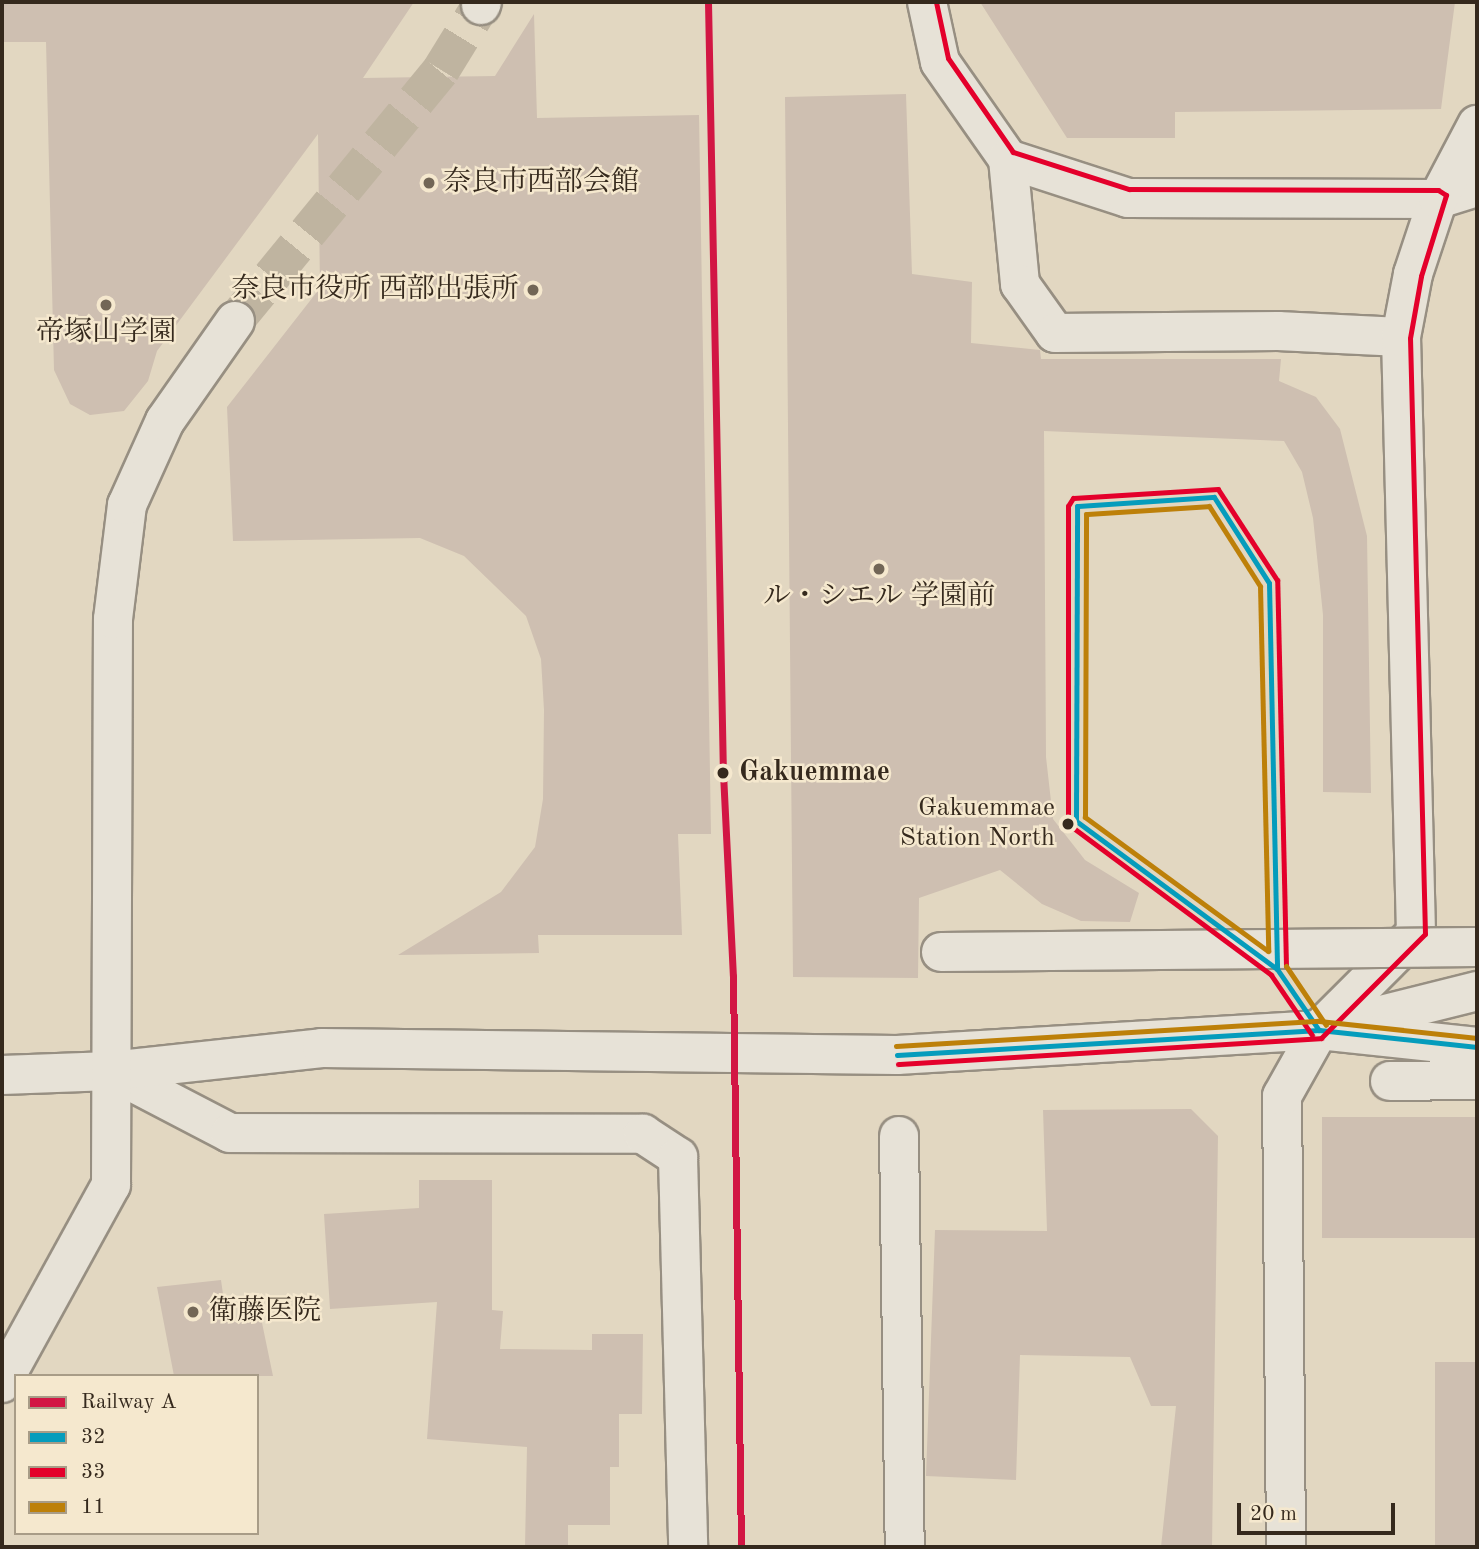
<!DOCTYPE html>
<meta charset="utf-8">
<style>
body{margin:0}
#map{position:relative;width:1479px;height:1549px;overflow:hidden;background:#e2d7c1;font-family:"Old Standard TT","Noto Serif JP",serif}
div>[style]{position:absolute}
.building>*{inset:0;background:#cebfb1;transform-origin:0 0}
.minor-tunnel>*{height:38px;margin-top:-19px;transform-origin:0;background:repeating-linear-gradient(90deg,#bfb4a0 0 38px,transparent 0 57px)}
.roads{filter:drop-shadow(2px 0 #978f82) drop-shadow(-2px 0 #978f82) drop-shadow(0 2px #978f82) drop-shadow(0 -2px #978f82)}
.minor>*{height:38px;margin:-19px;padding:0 19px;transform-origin:19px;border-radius:19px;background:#e7e2d7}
.bridges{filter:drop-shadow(2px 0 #978f82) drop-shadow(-2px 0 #978f82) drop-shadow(0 2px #978f82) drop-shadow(0 -2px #978f82)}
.minor-bridge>*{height:38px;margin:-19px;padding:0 19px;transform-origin:19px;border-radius:19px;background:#e7e2d7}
.bus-1>*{height:5px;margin:-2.5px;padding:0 2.5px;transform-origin:2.5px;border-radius:2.5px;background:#059cbc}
.bus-2>*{height:5px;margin:-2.5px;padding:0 2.5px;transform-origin:2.5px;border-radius:2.5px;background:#e4002b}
.bus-3>*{height:5px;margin:-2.5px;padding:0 2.5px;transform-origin:2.5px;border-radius:2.5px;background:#bd8009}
.rail-1>*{height:7px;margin:-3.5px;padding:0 3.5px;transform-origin:3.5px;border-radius:3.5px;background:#d21644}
.dots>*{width:19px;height:19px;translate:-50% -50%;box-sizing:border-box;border:4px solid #f5e8ce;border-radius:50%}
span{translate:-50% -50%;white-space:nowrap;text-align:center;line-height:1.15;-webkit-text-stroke:5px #f5e8ce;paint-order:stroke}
.bus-label{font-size:26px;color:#35291d}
.right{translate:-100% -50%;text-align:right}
.poi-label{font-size:28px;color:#35291d}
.left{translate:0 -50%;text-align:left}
.stop-label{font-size:28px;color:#35291d;font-weight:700}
.frame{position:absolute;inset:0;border:4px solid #35291d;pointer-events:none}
.legend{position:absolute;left:14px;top:1374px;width:245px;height:161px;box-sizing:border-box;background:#f5e8ce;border:2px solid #a89c87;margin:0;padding:9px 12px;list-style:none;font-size:21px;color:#35291d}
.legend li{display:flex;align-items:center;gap:14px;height:35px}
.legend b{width:35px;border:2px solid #a89c87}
.scale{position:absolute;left:1237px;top:1503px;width:158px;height:32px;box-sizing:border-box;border:4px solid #35291d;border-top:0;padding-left:9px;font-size:21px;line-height:24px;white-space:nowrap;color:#35291d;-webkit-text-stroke:5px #f5e8ce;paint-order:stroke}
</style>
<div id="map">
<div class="building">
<i style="clip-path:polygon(2px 2px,414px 2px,363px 78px,495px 76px,534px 14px,537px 118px,699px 115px,711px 834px,678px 834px,682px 935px,538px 935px,539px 953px,398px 955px,501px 892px,535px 847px,543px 799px,544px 710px,541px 659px,526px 616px,464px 556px,420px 538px,233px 541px,227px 407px,320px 288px,318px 134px,157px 351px,148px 381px,124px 411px,90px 415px,70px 404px,54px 370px,46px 42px,2px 42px)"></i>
<i style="clip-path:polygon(980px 2px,1455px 2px,1441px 109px,1175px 112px,1175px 138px,1067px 138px)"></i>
<i style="clip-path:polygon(906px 94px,912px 274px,972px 282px,971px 343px,1040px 350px,1041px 359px,1281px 359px,1279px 381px,1316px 397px,1340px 429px,1367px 536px,1371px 793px,1323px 792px,1323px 615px,1313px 518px,1302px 472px,1284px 441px,1044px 431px,1046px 757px,1053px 819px,1085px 860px,1139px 893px,1130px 922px,1081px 921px,1042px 904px,1000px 870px,919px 898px,918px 978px,793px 977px,785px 97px)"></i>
<i style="clip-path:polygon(1191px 1109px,1218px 1136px,1212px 1547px,1161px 1547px,1176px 1406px,1151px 1406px,1130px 1357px,1020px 1355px,1016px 1480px,926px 1476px,935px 1230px,1047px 1231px,1043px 1110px)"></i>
<i style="left:1477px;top:1117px;width:121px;height:155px;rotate:90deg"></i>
<i style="clip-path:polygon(419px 1180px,492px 1180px,492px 1310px,503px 1311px,500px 1349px,592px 1350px,592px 1334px,643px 1334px,642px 1414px,619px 1414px,619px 1467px,610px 1467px,610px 1525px,568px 1525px,568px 1547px,525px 1547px,527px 1447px,427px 1439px,437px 1302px,330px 1309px,324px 1214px,419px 1208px)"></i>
<i style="clip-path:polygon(221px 1280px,227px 1322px,261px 1318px,273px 1376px,174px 1376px,157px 1287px)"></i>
<i style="left:1477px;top:1362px;width:185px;height:42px;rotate:90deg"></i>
</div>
<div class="minor-tunnel">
<i style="left:235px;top:321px;width:325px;rotate:-50.6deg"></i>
<i style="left:441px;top:70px;width:76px;rotate:-58.4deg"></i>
</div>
<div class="roads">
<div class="minor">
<i style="left:927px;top:2px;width:61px;rotate:77.8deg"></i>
<i style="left:940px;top:62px;width:118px;rotate:55deg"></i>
<i style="left:1008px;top:159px;width:126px;rotate:18deg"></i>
<i style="left:1128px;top:198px;width:310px;rotate:0.2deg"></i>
<i style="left:1438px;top:199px;width:41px;rotate:-17.1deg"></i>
<i style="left:481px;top:5px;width:3px;rotate:-72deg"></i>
<i style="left:1008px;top:159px;width:126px;rotate:84.5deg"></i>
<i style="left:1020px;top:284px;width:60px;rotate:54.5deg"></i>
<i style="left:1055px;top:333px;width:223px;rotate:-0.5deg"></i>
<i style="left:1278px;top:331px;width:123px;rotate:2.8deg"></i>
<i style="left:1341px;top:1025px;width:140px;rotate:-14deg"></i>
<i style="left:111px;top:1071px;width:134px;rotate:27.5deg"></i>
<i style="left:230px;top:1133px;width:413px;rotate:0.1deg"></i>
<i style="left:643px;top:1134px;width:42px;rotate:33.3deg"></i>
<i style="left:678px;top:1157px;width:390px;rotate:88.5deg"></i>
<i style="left:2px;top:1075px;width:109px;rotate:-2.1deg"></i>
<i style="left:111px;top:1071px;width:212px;rotate:-6.2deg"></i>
<i style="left:322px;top:1048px;width:575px;rotate:0.7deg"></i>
<i style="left:897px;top:1055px;width:423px;rotate:-3.4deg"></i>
<i style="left:1319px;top:1030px;width:159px;rotate:6.1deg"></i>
<i style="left:1390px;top:1081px;width:87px;rotate:-0.7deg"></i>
<i style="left:899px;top:1136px;width:411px;rotate:89.2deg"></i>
<i style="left:2px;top:1383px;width:226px;rotate:-61.2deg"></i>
<i style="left:111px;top:1185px;width:566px;rotate:-89.8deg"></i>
<i style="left:113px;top:619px;width:115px;rotate:-83deg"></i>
<i style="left:127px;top:505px;width:92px;rotate:-65.7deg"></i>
<i style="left:165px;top:421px;width:122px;rotate:-55deg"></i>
<i style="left:1286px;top:1547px;width:451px;rotate:-90.5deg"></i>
<i style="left:1282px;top:1096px;width:76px;rotate:-60.7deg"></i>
<i style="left:1319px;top:1030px;width:137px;rotate:-45deg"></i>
<i style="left:1416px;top:933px;width:596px;rotate:-91.44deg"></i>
<i style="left:1401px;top:337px;width:64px;rotate:-79.2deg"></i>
<i style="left:1413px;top:274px;width:79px;rotate:-71.6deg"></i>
<i style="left:1438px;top:199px;width:84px;rotate:-62.2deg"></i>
</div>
</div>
<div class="bridges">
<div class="minor-bridge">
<i style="left:941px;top:952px;width:536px;rotate:-0.53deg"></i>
</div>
</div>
<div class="bus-1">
<i style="left:1214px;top:497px;width:102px;rotate:57.4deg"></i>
<i style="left:1269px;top:583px;width:386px;rotate:88.8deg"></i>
<i style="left:1277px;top:969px;width:250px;rotate:-143.6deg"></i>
<i style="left:1076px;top:821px;width:315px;rotate:-89.8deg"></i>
<i style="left:1077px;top:506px;width:137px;rotate:-3.8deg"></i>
<i style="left:1277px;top:969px;width:74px;rotate:55.5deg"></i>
<i style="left:897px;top:1055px;width:423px;rotate:-3.4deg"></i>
<i style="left:1319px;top:1030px;width:159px;rotate:6.1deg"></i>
</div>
<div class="bus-2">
<i style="left:1286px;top:966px;width:386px;rotate:-91.3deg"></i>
<i style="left:1277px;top:580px;width:108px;rotate:-123deg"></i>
<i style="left:1218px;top:489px;width:145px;rotate:176.4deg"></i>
<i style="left:1073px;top:498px;width:9px;rotate:122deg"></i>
<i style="left:1068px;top:506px;width:318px;rotate:90deg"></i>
<i style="left:1068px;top:824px;width:253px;rotate:36.6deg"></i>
<i style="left:1271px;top:975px;width:73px;rotate:55.7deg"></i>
<i style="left:898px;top:1064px;width:424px;rotate:-3.5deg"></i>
<i style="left:1321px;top:1038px;width:147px;rotate:-45deg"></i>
<i style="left:1425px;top:934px;width:596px;rotate:-91.44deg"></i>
<i style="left:1410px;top:338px;width:63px;rotate:-79.9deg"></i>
<i style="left:1421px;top:276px;width:85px;rotate:-72.8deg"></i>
<i style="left:1446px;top:195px;width:9px;rotate:-148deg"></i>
<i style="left:1438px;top:190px;width:309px;rotate:-179.8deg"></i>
<i style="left:1129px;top:189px;width:122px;rotate:-162.3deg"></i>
<i style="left:1013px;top:152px;width:114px;rotate:-124.7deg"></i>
<i style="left:948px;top:58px;width:57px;rotate:-102.1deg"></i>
</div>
<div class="bus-3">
<i style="left:1209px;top:506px;width:95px;rotate:57.5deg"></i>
<i style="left:1260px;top:586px;width:365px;rotate:88.7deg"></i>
<i style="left:1268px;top:951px;width:227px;rotate:-143.8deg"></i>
<i style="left:1085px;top:817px;width:303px;rotate:-89.8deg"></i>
<i style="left:1086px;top:514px;width:123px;rotate:-3.7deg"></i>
<i style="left:1286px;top:966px;width:71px;rotate:55.9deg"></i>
<i style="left:896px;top:1046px;width:424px;rotate:-3.4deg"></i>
<i style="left:1319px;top:1021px;width:159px;rotate:6.1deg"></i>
</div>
<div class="rail-1">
<i style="left:708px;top:2px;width:771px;rotate:88.89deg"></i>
<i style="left:723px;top:773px;width:203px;rotate:87.2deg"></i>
<i style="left:733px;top:976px;width:571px;rotate:89.2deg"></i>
</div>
<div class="dots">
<i style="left:429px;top:183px;background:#726656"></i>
<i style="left:533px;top:290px;background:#726656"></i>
<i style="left:106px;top:305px;background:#726656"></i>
<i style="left:879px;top:569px;background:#726656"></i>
<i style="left:723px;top:773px;background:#35291d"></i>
<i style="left:1068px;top:824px;background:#35291d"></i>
<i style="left:193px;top:1312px;background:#726656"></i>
</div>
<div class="bus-label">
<span class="right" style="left:1055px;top:824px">Gakuemmae<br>Station North</span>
</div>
<div class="poi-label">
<span class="left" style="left:443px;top:183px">奈良市西部会館</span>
<span class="right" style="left:519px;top:290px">奈良市役所 西部出張所</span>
<span style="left:106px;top:333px">帝塚山学園</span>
<span style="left:879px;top:597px">ル・シエル 学園前</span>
<span class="left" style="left:209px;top:1312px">衛藤医院</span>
</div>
<div class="stop-label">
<span class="left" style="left:739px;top:773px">Gakuemmae</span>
</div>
<div class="frame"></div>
<ul class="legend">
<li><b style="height:9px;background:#d21644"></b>Railway A</li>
<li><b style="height:9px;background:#059cbc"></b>32</li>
<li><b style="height:9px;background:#e4002b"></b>33</li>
<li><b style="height:9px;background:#bd8009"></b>11</li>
</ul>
<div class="scale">20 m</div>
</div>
